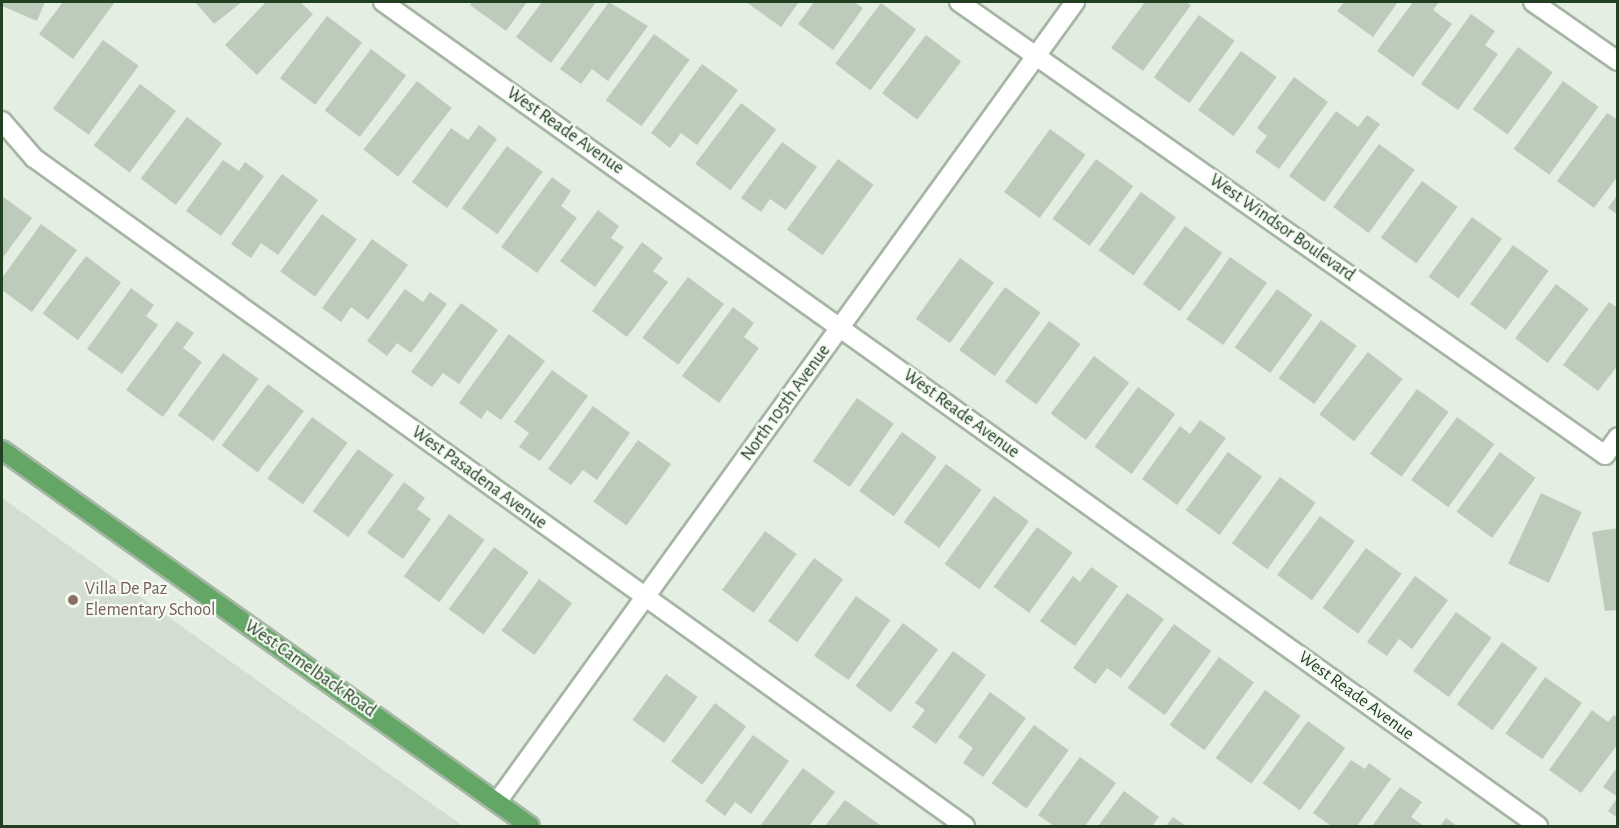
<!DOCTYPE html>
<style>
body{margin:0}
#map{position:relative;width:1619px;height:828px;overflow:hidden;background:#e4eee2;font-family:"Alegreya Sans",sans-serif}
div>[style]{position:absolute}
.built>*{inset:0;background:#d3ddd0}
.building>*{inset:0;background:#bdccba;transform-origin:0 0}
.roads{filter:drop-shadow(2px 0 #a6b6a4) drop-shadow(-2px 0 #a6b6a4) drop-shadow(0 2px #a6b6a4) drop-shadow(0 -2px #a6b6a4)}
.minor>*{height:18px;margin:-9px;padding:0 9px;transform-origin:9px;border-radius:9px;background:#fff}
.major>*{height:18px;margin:-9px;padding:0 9px;transform-origin:9px;border-radius:9px;background:#63a665}
.dots>*{width:16px;height:16px;translate:-50% -50%;box-sizing:border-box;border:3px solid #f5faf3;border-radius:50%}
span{translate:-50% -50%;white-space:nowrap;text-align:center;line-height:1.15;-webkit-text-stroke:4.5px #f5faf3;paint-order:stroke}
.street-label{font-size:18px;color:#214021}
.education-label{font-size:18px;color:#785e54}
.left{translate:0 -50%;text-align:left}
.frame{position:absolute;inset:0;border:3px solid #214021;pointer-events:none}
</style>
<div id="map">
<div class="built">
<i style="clip-path:polygon(2px 498px,286px 701px,463px 826px,2px 826px)"></i>
</div>
<div class="building">
<i style="clip-path:polygon(2px 2px,45px 2px,37px 21px,2px 6px)"></i>
<i style="clip-path:polygon(63px 2px,115px 2px,73px 59px,39px 34px)"></i>
<i style="clip-path:polygon(195px 2px,242px 2px,214px 24px)"></i>
<i style="clip-path:polygon(266px 2px,300px 2px,313px 14px,257px 75px,225px 45px)"></i>
<i style="clip-path:polygon(472px 2px,527px 2px,506px 31px,470px 5px)"></i>
<i style="clip-path:polygon(542px 2px,596px 2px,551px 63px,516px 37px)"></i>
<i style="clip-path:polygon(609px 2px,648px 26px,608px 81px,592px 69px,581px 84px,560px 69px)"></i>
<i style="clip-path:polygon(746px 2px,799px 2px,781px 27px)"></i>
<i style="clip-path:polygon(814px 2px,854px 2px,863px 8px,833px 50px,798px 24px)"></i>
<i style="clip-path:polygon(1145px 2px,1186px 2px,1191px 5px,1143px 71px,1111px 48px)"></i>
<i style="clip-path:polygon(1344px 2px,1398px 2px,1373px 37px,1337px 11px)"></i>
<i style="clip-path:polygon(1413px 2px,1439px 2px,1433px 10px,1452px 24px,1413px 77px,1377px 51px)"></i>
<i style="left:881px;top:3px;width:44px;height:76px;rotate:37deg"></i>
<i style="clip-path:polygon(1471px 14px,1495px 31px,1485px 45px,1498px 54px,1458px 110px,1421px 84px)"></i>
<i style="left:1199px;top:15px;width:44px;height:77px;rotate:36deg"></i>
<i style="left:327px;top:16px;width:44px;height:78px;rotate:37deg"></i>
<i style="left:654px;top:34px;width:44px;height:82px;rotate:36deg"></i>
<i style="left:926px;top:35px;width:44px;height:73px;rotate:37deg"></i>
<i style="left:103px;top:40px;width:44px;height:85px;rotate:36deg"></i>
<i style="left:1518px;top:47px;width:43px;height:77px;rotate:36deg"></i>
<i style="left:371px;top:49px;width:44px;height:77px;rotate:37deg"></i>
<i style="left:1241px;top:51px;width:44px;height:73px;rotate:36deg"></i>
<i style="clip-path:polygon(702px 64px,738px 90px,697px 145px,681px 133px,670px 148px,651px 133px)"></i>
<i style="clip-path:polygon(1294px 77px,1328px 102px,1279px 169px,1255px 152px,1267px 136px,1257px 128px)"></i>
<i style="left:417px;top:81px;width:44px;height:87px;rotate:38deg"></i>
<i style="left:1563px;top:81px;width:44px;height:84px;rotate:36deg"></i>
<i style="left:140px;top:84px;width:45px;height:77px;rotate:37deg"></i>
<i style="left:741px;top:103px;width:44px;height:76px;rotate:37deg"></i>
<i style="clip-path:polygon(1336px 111px,1358px 127px,1367px 115px,1380px 124px,1324px 202px,1289px 176px)"></i>
<i style="clip-path:polygon(1607px 113px,1618px 120px,1618px 176px,1594px 208px,1557px 181px)"></i>
<i style="left:187px;top:117px;width:44px;height:77px;rotate:37deg"></i>
<i style="clip-path:polygon(479px 125px,497px 139px,447px 208px,412px 182px,451px 128px,468px 140px)"></i>
<i style="left:1050px;top:129px;width:44px;height:78px;rotate:36deg"></i>
<i style="clip-path:polygon(782px 142px,817px 167px,786px 210px,770px 199px,761px 212px,741px 198px)"></i>
<i style="left:1379px;top:144px;width:44px;height:78px;rotate:36deg"></i>
<i style="left:507px;top:146px;width:44px;height:77px;rotate:36deg"></i>
<i style="left:838px;top:159px;width:44px;height:87px;rotate:36deg"></i>
<i style="left:1096px;top:159px;width:46px;height:74px;rotate:36deg"></i>
<i style="clip-path:polygon(223px 160px,239px 171px,245px 162px,264px 176px,221px 236px,186px 211px)"></i>
<i style="clip-path:polygon(282px 174px,318px 200px,278px 255px,261px 243px,251px 258px,231px 244px)"></i>
<i style="clip-path:polygon(552px 177px,571px 191px,561px 206px,577px 218px,537px 273px,501px 247px)"></i>
<i style="left:1422px;top:181px;width:44px;height:70px;rotate:36deg"></i>
<i style="left:1141px;top:192px;width:43px;height:72px;rotate:36deg"></i>
<i style="clip-path:polygon(1618px 194px,1618px 215px,1608px 208px)"></i>
<i style="clip-path:polygon(2px 196px,32px 218px,2px 259px)"></i>
<i style="clip-path:polygon(598px 210px,619px 226px,611px 238px,624px 247px,595px 287px,560px 261px)"></i>
<i style="left:322px;top:214px;width:43px;height:71px;rotate:36deg"></i>
<i style="left:1472px;top:217px;width:37px;height:74px;rotate:36deg"></i>
<i style="clip-path:polygon(41px 224px,77px 250px,32px 312px,2px 290px,2px 278px)"></i>
<i style="left:1185px;top:226px;width:46px;height:72px;rotate:36deg"></i>
<i style="clip-path:polygon(372px 239px,408px 265px,368px 320px,351px 307px,341px 322px,322px 308px)"></i>
<i style="clip-path:polygon(642px 242px,663px 258px,653px 271px,668px 282px,627px 337px,592px 311px)"></i>
<i style="left:1513px;top:245px;width:44px;height:73px;rotate:36deg"></i>
<i style="left:86px;top:256px;width:44px;height:72px;rotate:37deg"></i>
<i style="left:1230px;top:257px;width:45px;height:76px;rotate:35deg"></i>
<i style="left:960px;top:258px;width:42px;height:75px;rotate:36deg"></i>
<i style="left:688px;top:277px;width:45px;height:76px;rotate:37deg"></i>
<i style="left:1556px;top:284px;width:41px;height:68px;rotate:37deg"></i>
<i style="left:1005px;top:287px;width:44px;height:78px;rotate:36deg"></i>
<i style="clip-path:polygon(131px 288px,154px 305px,146px 316px,158px 325px,122px 374px,87px 349px)"></i>
<i style="clip-path:polygon(405px 289px,423px 302px,430px 292px,447px 304px,411px 353px,397px 343px,387px 356px,367px 341px)"></i>
<i style="left:1277px;top:289px;width:44px;height:72px;rotate:36deg"></i>
<i style="clip-path:polygon(1609px 302px,1618px 308px,1618px 365px,1598px 391px,1563px 365px)"></i>
<i style="clip-path:polygon(461px 303px,498px 330px,459px 384px,443px 373px,432px 387px,411px 372px)"></i>
<i style="clip-path:polygon(733px 307px,754px 323px,744px 337px,759px 348px,719px 403px,682px 376px)"></i>
<i style="left:1321px;top:320px;width:44px;height:72px;rotate:36deg"></i>
<i style="clip-path:polygon(177px 321px,194px 333px,183px 348px,202px 362px,163px 417px,126px 390px)"></i>
<i style="left:1049px;top:321px;width:39px;height:75px;rotate:36deg"></i>
<i style="clip-path:polygon(509px 334px,545px 361px,501px 420px,487px 410px,481px 419px,459px 403px)"></i>
<i style="left:1368px;top:352px;width:44px;height:79px;rotate:38deg"></i>
<i style="left:223px;top:353px;width:44px;height:77px;rotate:36deg"></i>
<i style="left:1094px;top:356px;width:44px;height:72px;rotate:37deg"></i>
<i style="clip-path:polygon(552px 370px,588px 396px,540px 461px,519px 447px,529px 433px,514px 422px)"></i>
<i style="left:268px;top:384px;width:45px;height:77px;rotate:37deg"></i>
<i style="left:1138px;top:387px;width:46px;height:74px;rotate:36deg"></i>
<i style="left:1417px;top:389px;width:39px;height:80px;rotate:36deg"></i>
<i style="left:857px;top:398px;width:45px;height:77px;rotate:35deg"></i>
<i style="clip-path:polygon(593px 406px,630px 433px,597px 480px,583px 470px,571px 485px,548px 469px)"></i>
<i style="left:312px;top:417px;width:44px;height:76px;rotate:36deg"></i>
<i style="left:1457px;top:417px;width:46px;height:78px;rotate:36deg"></i>
<i style="clip-path:polygon(1200px 420px,1226px 438px,1177px 505px,1142px 479px,1180px 426px,1190px 434px)"></i>
<i style="left:902px;top:432px;width:43px;height:73px;rotate:36deg"></i>
<i style="left:638px;top:440px;width:41px;height:76px;rotate:36deg"></i>
<i style="left:358px;top:449px;width:44px;height:77px;rotate:36deg"></i>
<i style="left:1228px;top:452px;width:42px;height:72px;rotate:36deg"></i>
<i style="left:1500px;top:452px;width:44px;height:74px;rotate:36deg"></i>
<i style="left:946px;top:464px;width:44px;height:72px;rotate:36deg"></i>
<i style="left:1280px;top:477px;width:44px;height:82px;rotate:36deg"></i>
<i style="clip-path:polygon(404px 482px,425px 498px,417px 509px,431px 519px,403px 559px,367px 533px)"></i>
<i style="left:1541px;top:493px;width:45px;height:78px;rotate:25deg"></i>
<i style="left:994px;top:496px;width:43px;height:84px;rotate:36deg"></i>
<i style="left:449px;top:514px;width:44px;height:77px;rotate:36deg"></i>
<i style="left:1320px;top:516px;width:43px;height:73px;rotate:36deg"></i>
<i style="left:1037px;top:527px;width:44px;height:74px;rotate:36deg"></i>
<i style="clip-path:polygon(1618px 528px,1618px 610px,1605px 611px,1592px 532px)"></i>
<i style="left:765px;top:531px;width:39px;height:73px;rotate:36deg"></i>
<i style="left:494px;top:547px;width:43px;height:77px;rotate:36deg"></i>
<i style="left:1366px;top:548px;width:44px;height:74px;rotate:36deg"></i>
<i style="left:814px;top:558px;width:36px;height:78px;rotate:36deg"></i>
<i style="clip-path:polygon(1091px 567px,1118px 586px,1075px 646px,1040px 621px,1073px 576px,1080px 582px)"></i>
<i style="clip-path:polygon(1415px 576px,1448px 600px,1412px 649px,1399px 639px,1387px 656px,1367px 642px)"></i>
<i style="left:539px;top:579px;width:41px;height:64px;rotate:36deg"></i>
<i style="clip-path:polygon(1127px 593px,1164px 619px,1121px 678px,1107px 668px,1095px 684px,1073px 668px)"></i>
<i style="left:856px;top:596px;width:42px;height:73px;rotate:35deg"></i>
<i style="left:1456px;top:612px;width:44px;height:73px;rotate:36deg"></i>
<i style="left:903px;top:623px;width:44px;height:79px;rotate:37deg"></i>
<i style="left:1174px;top:624px;width:46px;height:79px;rotate:36deg"></i>
<i style="left:1502px;top:642px;width:44px;height:77px;rotate:36deg"></i>
<i style="clip-path:polygon(953px 651px,986px 675px,936px 744px,912px 727px,925px 710px,915px 703px)"></i>
<i style="left:1219px;top:657px;width:43px;height:84px;rotate:36deg"></i>
<i style="left:666px;top:674px;width:39px;height:57px;rotate:36deg"></i>
<i style="left:1545px;top:677px;width:45px;height:69px;rotate:35deg"></i>
<i style="left:1265px;top:690px;width:44px;height:84px;rotate:36deg"></i>
<i style="clip-path:polygon(990px 692px,1026px 718px,983px 777px,963px 763px,973px 748px,958px 737px)"></i>
<i style="left:715px;top:703px;width:39px;height:73px;rotate:37deg"></i>
<i style="clip-path:polygon(1592px 710px,1608px 722px,1614px 715px,1618px 718px,1618px 744px,1581px 793px,1549px 770px)"></i>
<i style="left:1308px;top:721px;width:46px;height:77px;rotate:36deg"></i>
<i style="left:1034px;top:725px;width:43px;height:72px;rotate:36deg"></i>
<i style="clip-path:polygon(753px 735px,789px 761px,751px 814px,735px 802px,725px 816px,705px 801px)"></i>
<i style="clip-path:polygon(1080px 757px,1116px 783px,1085px 826px,1054px 826px,1038px 815px)"></i>
<i style="clip-path:polygon(1351px 760px,1365px 769px,1369px 763px,1391px 779px,1357px 826px,1331px 826px,1313px 813px)"></i>
<i style="clip-path:polygon(1618px 766px,1618px 797px,1603px 787px)"></i>
<i style="clip-path:polygon(803px 768px,835px 792px,809px 826px,760px 826px)"></i>
<i style="clip-path:polygon(1400px 787px,1422px 802px,1411px 817px,1424px 826px,1372px 826px)"></i>
<i style="clip-path:polygon(1124px 791px,1159px 817px,1152px 826px,1098px 826px)"></i>
<i style="clip-path:polygon(1618px 797px,1618px 818px,1608px 811px)"></i>
<i style="clip-path:polygon(845px 800px,880px 825px,878px 826px,825px 826px)"></i>
<i style="clip-path:polygon(1173px 817px,1186px 826px,1166px 826px)"></i>
<i style="clip-path:polygon(1446px 818px,1457px 826px,1440px 826px)"></i>
</div>
<div class="roads">
<div class="minor">
<i style="left:383px;top:2px;width:1419px;rotate:35.5deg"></i>
<i style="left:959px;top:2px;width:789px;rotate:35.04deg"></i>
<i style="left:1605px;top:455px;width:22px;rotate:-54deg"></i>
<i style="left:1533px;top:2px;width:103px;rotate:34.8deg"></i>
<i style="left:2px;top:121px;width:49px;rotate:49.1deg"></i>
<i style="left:34px;top:158px;width:1146px;rotate:35.66deg"></i>
<i style="left:497px;top:802px;width:987px;rotate:-54.15deg"></i>
</div>
<div class="major">
<i style="left:2px;top:450px;width:648px;rotate:35.46deg"></i>
</div>
</div>
<div class="dots">
<i style="left:73px;top:600px;background:#8d6e63"></i>
</div>
<div class="street-label">
<span style="left:565px;top:131px;rotate:35deg">West Reade Avenue</span>
<span style="left:1282px;top:228px;rotate:35deg">West Windsor Boulevard</span>
<span style="left:786px;top:403px;rotate:-54deg">North 105th Avenue</span>
<span style="left:961px;top:414px;rotate:36deg">West Reade Avenue</span>
<span style="left:479px;top:478px;rotate:36deg">West Pasadena Avenue</span>
<span style="left:310px;top:669px;rotate:35deg">West Camelback Road</span>
<span style="left:1356px;top:696px;rotate:36deg">West Reade Avenue</span>
</div>
<div class="education-label">
<span class="left" style="left:85px;top:600px">Villa De Paz<br>Elementary School</span>
</div>
<div class="frame"></div>
</div>
